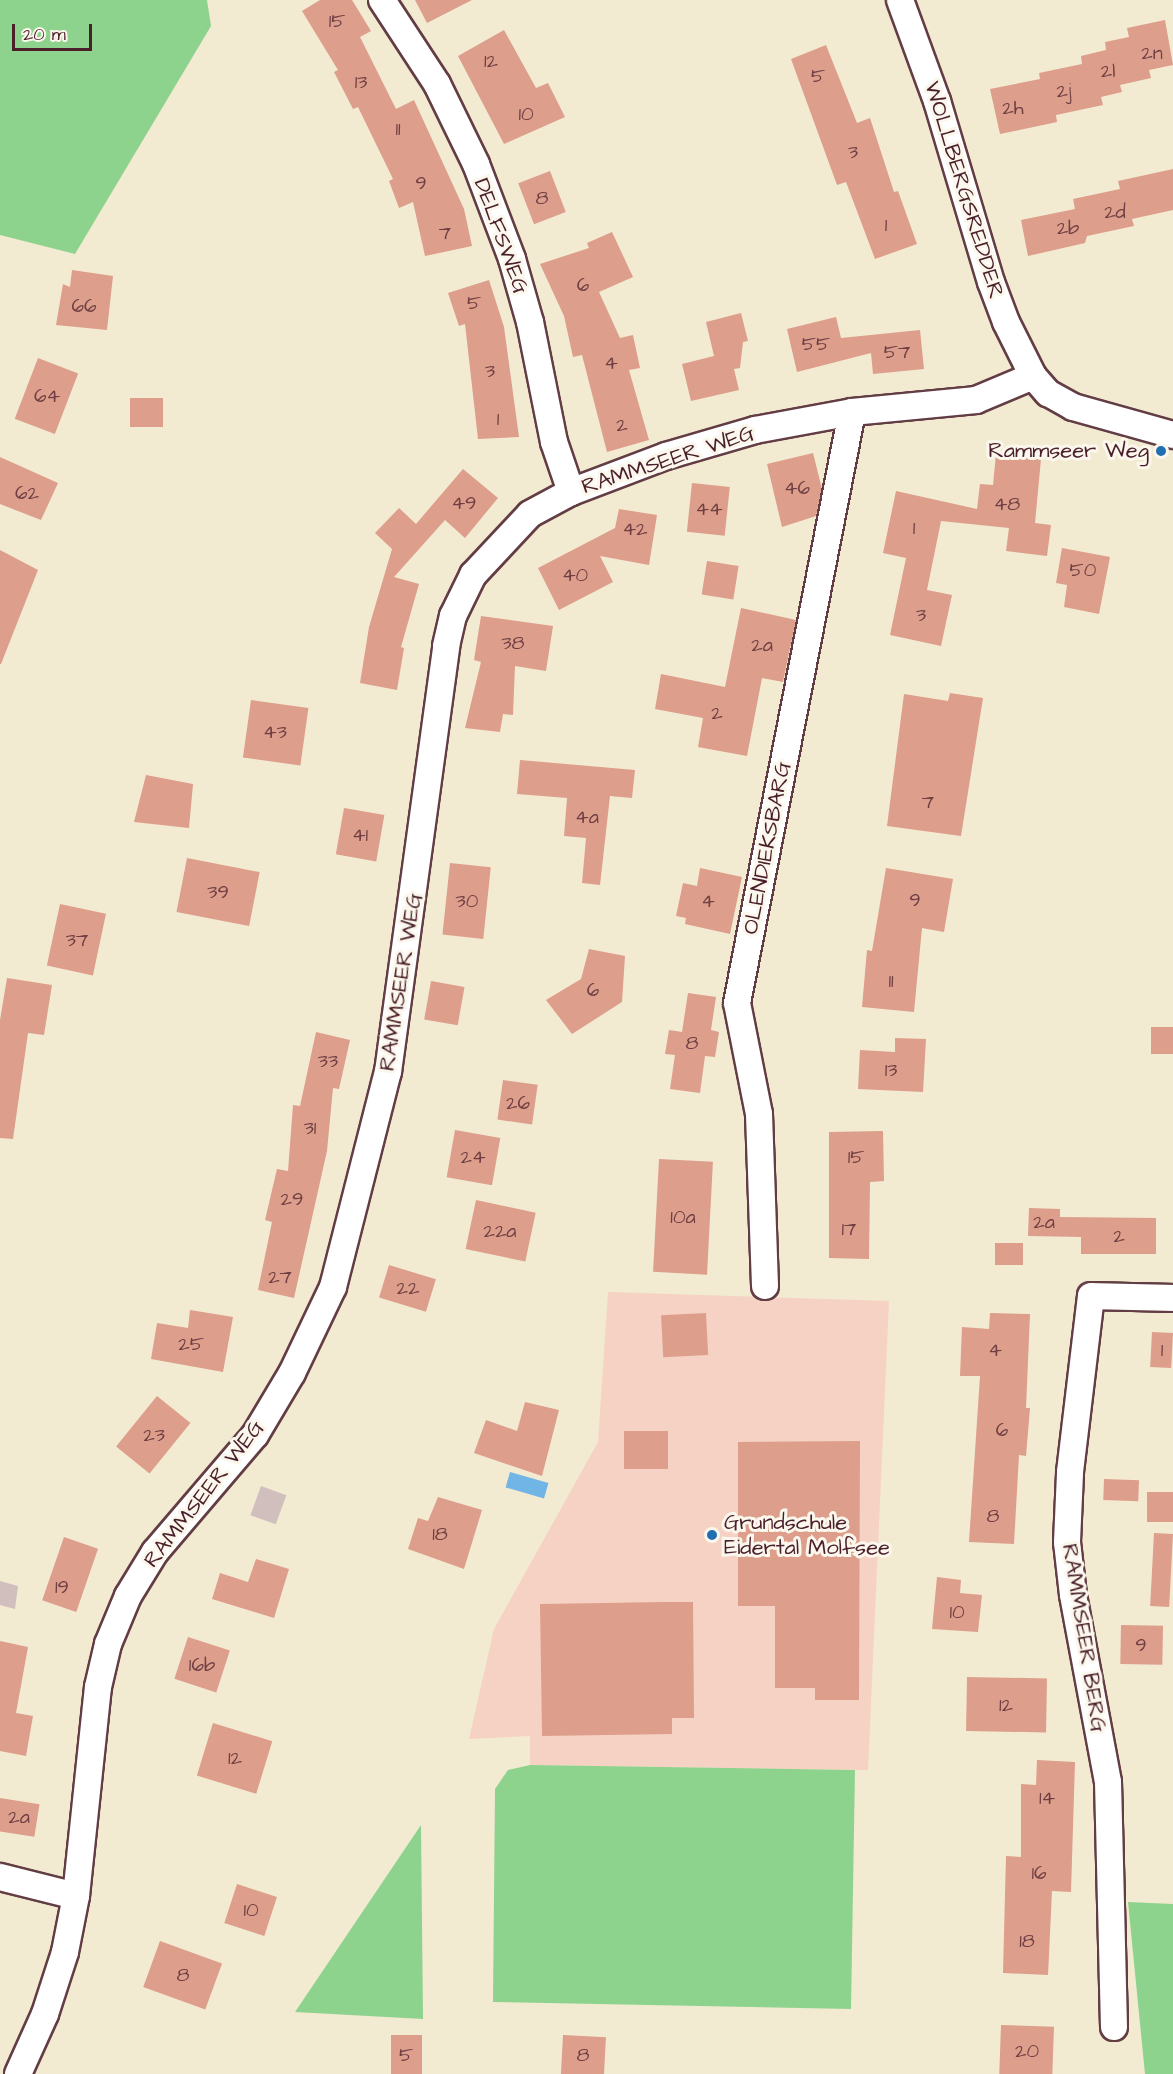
<!DOCTYPE html>
<style>
body{margin:0}
#map{position:relative;width:1173px;height:2074px;overflow:hidden;background:#f3ead2;font-family:"Architects Daughter",sans-serif}
div>[style]{position:absolute}
.built>*{inset:0;background:#f6d2c4}
.industrial>*{inset:0;background:#d1bfbe;transform-origin:0 0}
.green>*{inset:0;background:#8ed38d}
.water>*{inset:0;background:#70b5e6;transform-origin:0 0}
.building>*{inset:0;background:#dd9e8b;transform-origin:0 0}
.roads{filter:drop-shadow(2px 0 #633d44) drop-shadow(-2px 0 #633d44) drop-shadow(0 2px #633d44) drop-shadow(0 -2px #633d44)}
.minor>*{height:26px;margin:-13px;padding:0 13px;transform-origin:13px;border-radius:13px;background:#fff}
.dots>*{width:16px;height:16px;translate:-50% -50%;box-sizing:border-box;border:3px solid #fbf7ec;border-radius:50%}
span{translate:-50% -50%;white-space:nowrap;text-align:center;line-height:1.15;-webkit-text-stroke:6px #fbf7ec;paint-order:stroke}
.number-label{font-size:20px;color:#6f3f43}
.number-label span{-webkit-text-stroke-width:0}
.street-label{font-size:22px;color:#4a1f2b}
.poi-label{font-size:22px;color:#4a1f2b}
.right{translate:-100% -50%;text-align:right}
.left{translate:0 -50%;text-align:left}
.scale{position:absolute;left:12px;top:24px;width:80px;height:27px;box-sizing:border-box;border:3px solid #4a1f2b;border-top:0;padding-left:8px;font-size:18px;line-height:21px;white-space:nowrap;color:#4a1f2b;-webkit-text-stroke:4px #fbf7ec;paint-order:stroke}
</style>
<div id="map">
<div class="built">
<i style="clip-path:polygon(608px 1292px,889px 1301px,868px 1770px,530px 1765px,530px 1736px,469px 1739px,494px 1629px,598px 1442px)"></i>
</div>
<div class="industrial">
<i style="left:261px;top:1486px;width:27px;height:31px;rotate:20deg"></i>
<i style="clip-path:polygon(0 1581px,18px 1586px,15px 1609px,0 1605px)"></i>
</div>
<div class="green">
<i style="clip-path:polygon(0 0,207px 0,211px 26px,75px 254px,0 235px)"></i>
<i style="clip-path:polygon(530px 1765px,855px 1770px,851px 2009px,493px 2002px,495px 1789px,508px 1770px)"></i>
<i style="clip-path:polygon(421px 1825px,423px 2019px,295px 2012px)"></i>
<i style="clip-path:polygon(1128px 1902px,1173px 1904px,1173px 2074px,1145px 2074px)"></i>
</div>
<div class="water">
<i style="left:510px;top:1472px;width:40px;height:16px;rotate:16deg"></i>
</div>
<div class="building">
<i style="clip-path:polygon(320px 0,352px 0,371px 31px,360px 37px,396px 109px,414px 100px,464px 209px,472px 246px,425px 256px,413px 202px,399px 208px,389px 181px,393px 179px,358px 107px,353px 109px,334px 72px,338px 70px,302px 11px)"></i>
<i style="clip-path:polygon(415px 0,472px 0,427px 23px)"></i>
<i style="clip-path:polygon(1165px 20px,1173px 65px,1149px 70px,1151px 78px,1120px 85px,1122px 92px,1101px 97px,1103px 105px,1056px 115px,1057px 122px,1000px 134px,990px 89px,1040px 79px,1039px 73px,1082px 64px,1081px 56px,1106px 50px,1105px 42px,1129px 37px,1127px 28px)"></i>
<i style="clip-path:polygon(504px 30px,536px 88px,548px 83px,565px 117px,504px 144px,458px 56px)"></i>
<i style="clip-path:polygon(826px 45px,857px 123px,870px 118px,894px 192px,898px 191px,917px 244px,875px 259px,846px 182px,837px 185px,791px 59px)"></i>
<i style="clip-path:polygon(1173px 169px,1173px 210px,1132px 219px,1134px 226px,1087px 236px,1085px 243px,1028px 256px,1021px 220px,1075px 209px,1073px 199px,1120px 189px,1118px 181px)"></i>
<i style="left:550px;top:171px;width:44px;height:34px;rotate:69deg"></i>
<i style="clip-path:polygon(612px 232px,633px 277px,599px 292px,620px 338px,633px 335px,640px 368px,629px 370px,649px 440px,607px 452px,582px 355px,573px 357px,564px 316px,540px 264px,589px 248px,587px 243px)"></i>
<i style="clip-path:polygon(72px 270px,113px 276px,107px 330px,56px 325px,63px 284px,70px 287px)"></i>
<i style="clip-path:polygon(489px 280px,504px 327px,519px 437px,478px 439px,465px 324px,459px 326px,448px 293px)"></i>
<i style="clip-path:polygon(741px 313px,748px 341px,743px 342px,740px 368px,734px 369px,739px 390px,691px 401px,682px 364px,714px 356px,706px 322px)"></i>
<i style="clip-path:polygon(836px 317px,841px 338px,920px 330px,924px 369px,873px 374px,871px 353px,797px 372px,787px 329px)"></i>
<i style="left:38px;top:358px;width:43px;height:65px;rotate:21deg"></i>
<i style="left:163px;top:398px;width:29px;height:33px;rotate:90deg"></i>
<i style="clip-path:polygon(813px 453px,822px 489px,816px 516px,782px 527px,767px 464px)"></i>
<i style="clip-path:polygon(996px 454px,1041px 459px,1035px 523px,1051px 525px,1047px 556px,1006px 551px,1009px 528px,941px 521px,927px 590px,952px 595px,941px 646px,890px 635px,906px 558px,883px 553px,896px 491px,977px 509px,980px 484px,993px 485px)"></i>
<i style="clip-path:polygon(0 457px,58px 483px,41px 520px,0 504px)"></i>
<i style="clip-path:polygon(463px 469px,498px 498px,465px 538px,445px 520px,394px 577px,419px 584px,401px 647px,404px 648px,397px 690px,360px 683px,369px 627px,392px 549px,375px 533px,399px 508px,416px 524px)"></i>
<i style="left:692px;top:483px;width:38px;height:49px;rotate:6deg"></i>
<i style="clip-path:polygon(619px 509px,657px 515px,649px 565px,600px 556px,613px 582px,559px 610px,538px 568px,615px 528px)"></i>
<i style="clip-path:polygon(1062px 548px,1110px 557px,1099px 614px,1064px 607px,1067px 585px,1056px 583px)"></i>
<i style="clip-path:polygon(0 550px,38px 570px,1px 664px,0 664px)"></i>
<i style="left:707px;top:561px;width:32px;height:34px;rotate:9deg"></i>
<i style="clip-path:polygon(741px 608px,796px 620px,783px 682px,762px 678px,747px 756px,698px 747px,703px 718px,655px 709px,661px 674px,725px 687px)"></i>
<i style="clip-path:polygon(481px 616px,553px 626px,546px 671px,515px 666px,513px 715px,503px 714px,500px 732px,465px 728px,481px 662px,474px 660px)"></i>
<i style="clip-path:polygon(950px 693px,983px 698px,961px 836px,887px 826px,904px 694px,948px 701px)"></i>
<i style="left:251px;top:700px;width:58px;height:58px;rotate:8deg"></i>
<i style="clip-path:polygon(520px 760px,635px 770px,632px 798px,610px 796px,600px 885px,582px 883px,586px 838px,564px 836px,567px 798px,517px 794px)"></i>
<i style="clip-path:polygon(146px 775px,193px 784px,189px 828px,134px 822px)"></i>
<i style="left:344px;top:808px;width:41px;height:47px;rotate:10deg"></i>
<i style="left:187px;top:858px;width:74px;height:55px;rotate:11deg"></i>
<i style="left:450px;top:863px;width:41px;height:72px;rotate:6deg"></i>
<i style="clip-path:polygon(700px 868px,742px 877px,730px 934px,685px 924px,686px 918px,676px 916px,683px 883px,697px 886px)"></i>
<i style="clip-path:polygon(886px 868px,953px 879px,944px 932px,922px 928px,914px 1012px,862px 1007px,867px 950px,872px 951px)"></i>
<i style="left:60px;top:904px;width:47px;height:63px;rotate:12deg"></i>
<i style="clip-path:polygon(589px 949px,625px 956px,622px 1002px,572px 1034px,546px 1000px,581px 979px)"></i>
<i style="clip-path:polygon(7px 978px,52px 985px,44px 1035px,28px 1033px,13px 1139px,0 1138px,0 1020px)"></i>
<i style="left:431px;top:981px;width:34px;height:39px;rotate:10deg"></i>
<i style="clip-path:polygon(688px 993px,716px 997px,711px 1030px,719px 1032px,715px 1057px,705px 1056px,700px 1093px,670px 1089px,675px 1055px,665px 1054px,669px 1030px,682px 1032px)"></i>
<i style="left:1151px;top:1027px;width:22px;height:27px"></i>
<i style="clip-path:polygon(316px 1032px,350px 1040px,339px 1089px,333px 1088px,327px 1151px,294px 1298px,258px 1290px,272px 1222px,265px 1220px,277px 1169px,288px 1171px,293px 1105px,300px 1106px)"></i>
<i style="clip-path:polygon(895px 1038px,926px 1039px,923px 1092px,858px 1089px,860px 1050px,895px 1052px)"></i>
<i style="left:503px;top:1080px;width:35px;height:40px;rotate:8deg"></i>
<i style="left:455px;top:1130px;width:46px;height:48px;rotate:10deg"></i>
<i style="clip-path:polygon(883px 1131px,884px 1181px,870px 1182px,869px 1259px,829px 1258px,829px 1132px)"></i>
<i style="left:659px;top:1159px;width:54px;height:113px;rotate:3deg"></i>
<i style="left:476px;top:1200px;width:61px;height:50px;rotate:12deg"></i>
<i style="clip-path:polygon(1029px 1208px,1060px 1209px,1060px 1217px,1156px 1218px,1156px 1254px,1081px 1254px,1081px 1237px,1028px 1236px)"></i>
<i style="left:995px;top:1243px;width:28px;height:22px"></i>
<i style="left:389px;top:1265px;width:49px;height:34px;rotate:17deg"></i>
<i style="clip-path:polygon(190px 1310px,233px 1317px,223px 1372px,151px 1359px,157px 1323px,188px 1328px)"></i>
<i style="left:706px;top:1313px;width:42px;height:45px;rotate:87deg"></i>
<i style="clip-path:polygon(990px 1313px,1030px 1314px,1026px 1408px,1030px 1408px,1026px 1456px,1019px 1455px,1014px 1544px,969px 1542px,980px 1376px,960px 1376px,962px 1327px,989px 1329px)"></i>
<i style="left:1152px;top:1332px;width:21px;height:35px;rotate:3deg"></i>
<i style="left:157px;top:1396px;width:43px;height:65px;rotate:39deg"></i>
<i style="clip-path:polygon(525px 1402px,559px 1410px,542px 1476px,474px 1453px,486px 1420px,517px 1431px)"></i>
<i style="left:624px;top:1431px;width:44px;height:38px"></i>
<i style="clip-path:polygon(860px 1441px,859px 1700px,815px 1700px,815px 1688px,775px 1688px,775px 1606px,738px 1606px,738px 1442px)"></i>
<i style="left:1104px;top:1479px;width:35px;height:21px;rotate:2deg"></i>
<i style="left:1147px;top:1492px;width:26px;height:30px"></i>
<i style="clip-path:polygon(438px 1497px,482px 1510px,464px 1569px,408px 1549px,418px 1518px,428px 1521px)"></i>
<i style="left:1154px;top:1533px;width:19px;height:73px;rotate:3deg"></i>
<i style="left:64px;top:1537px;width:36px;height:67px;rotate:19deg"></i>
<i style="clip-path:polygon(256px 1559px,289px 1569px,274px 1618px,212px 1599px,220px 1573px,248px 1582px)"></i>
<i style="clip-path:polygon(937px 1577px,961px 1580px,960px 1593px,982px 1595px,978px 1632px,932px 1629px)"></i>
<i style="clip-path:polygon(665px 1602px,693px 1602px,694px 1718px,672px 1718px,672px 1734px,542px 1736px,540px 1604px)"></i>
<i style="left:1121px;top:1625px;width:42px;height:39px;rotate:1deg"></i>
<i style="left:188px;top:1637px;width:44px;height:44px;rotate:18deg"></i>
<i style="clip-path:polygon(0 1641px,28px 1647px,16px 1713px,33px 1716px,26px 1756px,0 1751px)"></i>
<i style="left:967px;top:1677px;width:80px;height:54px;rotate:1deg"></i>
<i style="left:213px;top:1723px;width:62px;height:55px;rotate:17deg"></i>
<i style="clip-path:polygon(1037px 1760px,1075px 1762px,1071px 1892px,1052px 1891px,1048px 1975px,1003px 1973px,1006px 1856px,1021px 1857px,1021px 1784px,1036px 1785px)"></i>
<i style="left:0;top:1798px;width:40px;height:33px;rotate:9deg"></i>
<i style="left:237px;top:1884px;width:42px;height:41px;rotate:18deg"></i>
<i style="left:160px;top:1941px;width:66px;height:49px;rotate:20deg"></i>
<i style="left:1001px;top:2025px;width:53px;height:49px;rotate:2deg"></i>
<i style="left:391px;top:2035px;width:31px;height:39px"></i>
<i style="left:563px;top:2035px;width:43px;height:39px;rotate:3deg"></i>
</div>
<div class="roads">
<div class="minor">
<i style="left:382px;top:0;width:100px;rotate:56.8deg"></i>
<i style="left:437px;top:84px;width:89px;rotate:64deg"></i>
<i style="left:476px;top:164px;width:102px;rotate:69.2deg"></i>
<i style="left:512px;top:259px;width:66px;rotate:74.1deg"></i>
<i style="left:530px;top:322px;width:122px;rotate:78.7deg"></i>
<i style="left:554px;top:442px;width:53px;rotate:71.2deg"></i>
<i style="left:900px;top:0;width:108px;rotate:69.9deg"></i>
<i style="left:937px;top:101px;width:189px;rotate:73.4deg"></i>
<i style="left:991px;top:282px;width:43px;rotate:69.4deg"></i>
<i style="left:1006px;top:322px;width:60px;rotate:63.4deg"></i>
<i style="left:1033px;top:376px;width:23px;rotate:49deg"></i>
<i style="left:1048px;top:393px;width:29px;rotate:29deg"></i>
<i style="left:1073px;top:407px;width:104px;rotate:15.6deg"></i>
<i style="left:765px;top:1286px;width:172px;rotate:-92deg"></i>
<i style="left:759px;top:1114px;width:113px;rotate:-101.2deg"></i>
<i style="left:737px;top:1003px;width:602px;rotate:-78.99deg"></i>
<i style="left:0;top:1877px;width:78px;rotate:14deg"></i>
<i style="left:1114px;top:2027px;width:245px;rotate:-91.4deg"></i>
<i style="left:1108px;top:1782px;width:190px;rotate:-100.6deg"></i>
<i style="left:1073px;top:1595px;width:53px;rotate:-96.5deg"></i>
<i style="left:1067px;top:1542px;width:70px;rotate:-87.5deg"></i>
<i style="left:1070px;top:1472px;width:177px;rotate:-83.2deg"></i>
<i style="left:1091px;top:1296px;width:82px;rotate:1.4deg"></i>
<i style="left:18px;top:2074px;width:66px;rotate:-65.8deg"></i>
<i style="left:45px;top:2014px;width:65px;rotate:-72.1deg"></i>
<i style="left:65px;top:1952px;width:57px;rotate:-78.9deg"></i>
<i style="left:76px;top:1896px;width:210px;rotate:-84deg"></i>
<i style="left:98px;top:1687px;width:44px;rotate:-76.9deg"></i>
<i style="left:108px;top:1644px;width:52px;rotate:-67.4deg"></i>
<i style="left:128px;top:1596px;width:52px;rotate:-58.5deg"></i>
<i style="left:155px;top:1552px;width:154px;rotate:-49.5deg"></i>
<i style="left:255px;top:1435px;width:72px;rotate:-59.2deg"></i>
<i style="left:292px;top:1373px;width:95px;rotate:-64.5deg"></i>
<i style="left:333px;top:1287px;width:222px;rotate:-75.7deg"></i>
<i style="left:388px;top:1072px;width:430px;rotate:-82.2deg"></i>
<i style="left:446px;top:646px;width:31px;rotate:-77deg"></i>
<i style="left:453px;top:616px;width:46px;rotate:-64deg"></i>
<i style="left:473px;top:575px;width:83px;rotate:-46.9deg"></i>
<i style="left:530px;top:514px;width:47px;rotate:-28.2deg"></i>
<i style="left:571px;top:492px;width:102px;rotate:-20.8deg"></i>
<i style="left:666px;top:456px;width:93px;rotate:-16.3deg"></i>
<i style="left:755px;top:430px;width:99px;rotate:-10.5deg"></i>
<i style="left:852px;top:412px;width:125px;rotate:-5.5deg"></i>
<i style="left:976px;top:400px;width:62px;rotate:-22.8deg"></i>
</div>
</div>
<div class="dots">
<i style="left:1161px;top:451px;background:#1f6fb2"></i>
<i style="left:712px;top:1535px;background:#1f6fb2"></i>
</div>
<div class="number-label">
<span style="left:337px;top:21px">15</span>
<span style="left:1152px;top:53px">2n</span>
<span style="left:491px;top:61px">12</span>
<span style="left:1108px;top:71px">2l</span>
<span style="left:818px;top:76px">5</span>
<span style="left:361px;top:82px">13</span>
<span style="left:1064px;top:91px">2j</span>
<span style="left:1013px;top:108px">2h</span>
<span style="left:526px;top:114px">10</span>
<span style="left:398px;top:129px">11</span>
<span style="left:853px;top:152px">3</span>
<span style="left:421px;top:183px">9</span>
<span style="left:542px;top:198px">8</span>
<span style="left:1115px;top:212px">2d</span>
<span style="left:886px;top:225px">1</span>
<span style="left:1068px;top:228px">2b</span>
<span style="left:445px;top:233px">7</span>
<span style="left:583px;top:285px">6</span>
<span style="left:474px;top:303px">5</span>
<span style="left:84px;top:306px">66</span>
<span style="left:816px;top:344px">55</span>
<span style="left:897px;top:352px">57</span>
<span style="left:611px;top:363px">4</span>
<span style="left:490px;top:371px">3</span>
<span style="left:47px;top:396px">64</span>
<span style="left:498px;top:419px">1</span>
<span style="left:622px;top:425px">2</span>
<span style="left:797px;top:488px">46</span>
<span style="left:27px;top:493px">62</span>
<span style="left:464px;top:503px">49</span>
<span style="left:1007px;top:504px">48</span>
<span style="left:709px;top:509px">44</span>
<span style="left:914px;top:528px">1</span>
<span style="left:635px;top:529px">42</span>
<span style="left:1083px;top:570px">50</span>
<span style="left:575px;top:575px">40</span>
<span style="left:921px;top:615px">3</span>
<span style="left:513px;top:643px">38</span>
<span style="left:762px;top:645px">2a</span>
<span style="left:717px;top:713px">2</span>
<span style="left:275px;top:732px">43</span>
<span style="left:928px;top:802px">7</span>
<span style="left:587px;top:817px">4a</span>
<span style="left:360px;top:835px">41</span>
<span style="left:218px;top:892px">39</span>
<span style="left:915px;top:900px">9</span>
<span style="left:467px;top:901px">30</span>
<span style="left:708px;top:901px">4</span>
<span style="left:77px;top:940px">37</span>
<span style="left:891px;top:981px">11</span>
<span style="left:593px;top:990px">6</span>
<span style="left:692px;top:1043px">8</span>
<span style="left:328px;top:1061px">33</span>
<span style="left:891px;top:1070px">13</span>
<span style="left:518px;top:1103px">26</span>
<span style="left:310px;top:1128px">31</span>
<span style="left:473px;top:1157px">24</span>
<span style="left:856px;top:1157px">15</span>
<span style="left:292px;top:1199px">29</span>
<span style="left:683px;top:1217px">10a</span>
<span style="left:1044px;top:1222px">2a</span>
<span style="left:849px;top:1229px">17</span>
<span style="left:500px;top:1231px">22a</span>
<span style="left:1119px;top:1236px">2</span>
<span style="left:280px;top:1277px">27</span>
<span style="left:408px;top:1288px">22</span>
<span style="left:191px;top:1344px">25</span>
<span style="left:995px;top:1350px">4</span>
<span style="left:1162px;top:1350px">1</span>
<span style="left:1002px;top:1430px">6</span>
<span style="left:154px;top:1435px">23</span>
<span style="left:993px;top:1516px">8</span>
<span style="left:440px;top:1534px">18</span>
<span style="left:62px;top:1587px">19</span>
<span style="left:957px;top:1612px">10</span>
<span style="left:1141px;top:1645px">9</span>
<span style="left:202px;top:1665px">16b</span>
<span style="left:1006px;top:1705px">12</span>
<span style="left:235px;top:1758px">12</span>
<span style="left:1047px;top:1798px">14</span>
<span style="left:19px;top:1817px">2a</span>
<span style="left:1039px;top:1873px">16</span>
<span style="left:251px;top:1910px">10</span>
<span style="left:1027px;top:1941px">18</span>
<span style="left:183px;top:1975px">8</span>
<span style="left:1027px;top:2051px">20</span>
<span style="left:406px;top:2055px">5</span>
<span style="left:583px;top:2055px">8</span>
</div>
<div class="street-label">
<span style="left:964px;top:190px;rotate:73deg">WOLLBERGSREDDER</span>
<span style="left:501px;top:236px;rotate:70deg">DELFSWEG</span>
<span style="left:668px;top:460px;rotate:-18deg">RAMMSEER WEG</span>
<span style="left:767px;top:848px;rotate:-79deg">OLENDIEKSBARG</span>
<span style="left:401px;top:982px;rotate:-81deg">RAMMSEER WEG</span>
<span style="left:204px;top:1494px;rotate:-52deg">RAMMSEER WEG</span>
<span style="left:1084px;top:1638px;rotate:81deg">RAMMSEER BERG</span>
</div>
<div class="poi-label">
<span class="right" style="left:1149px;top:451px">Rammseer Weg</span>
<span class="left" style="left:724px;top:1535px">Grundschule<br>Eidertal Molfsee</span>
</div>
<div class="scale">20 m</div>
</div>
